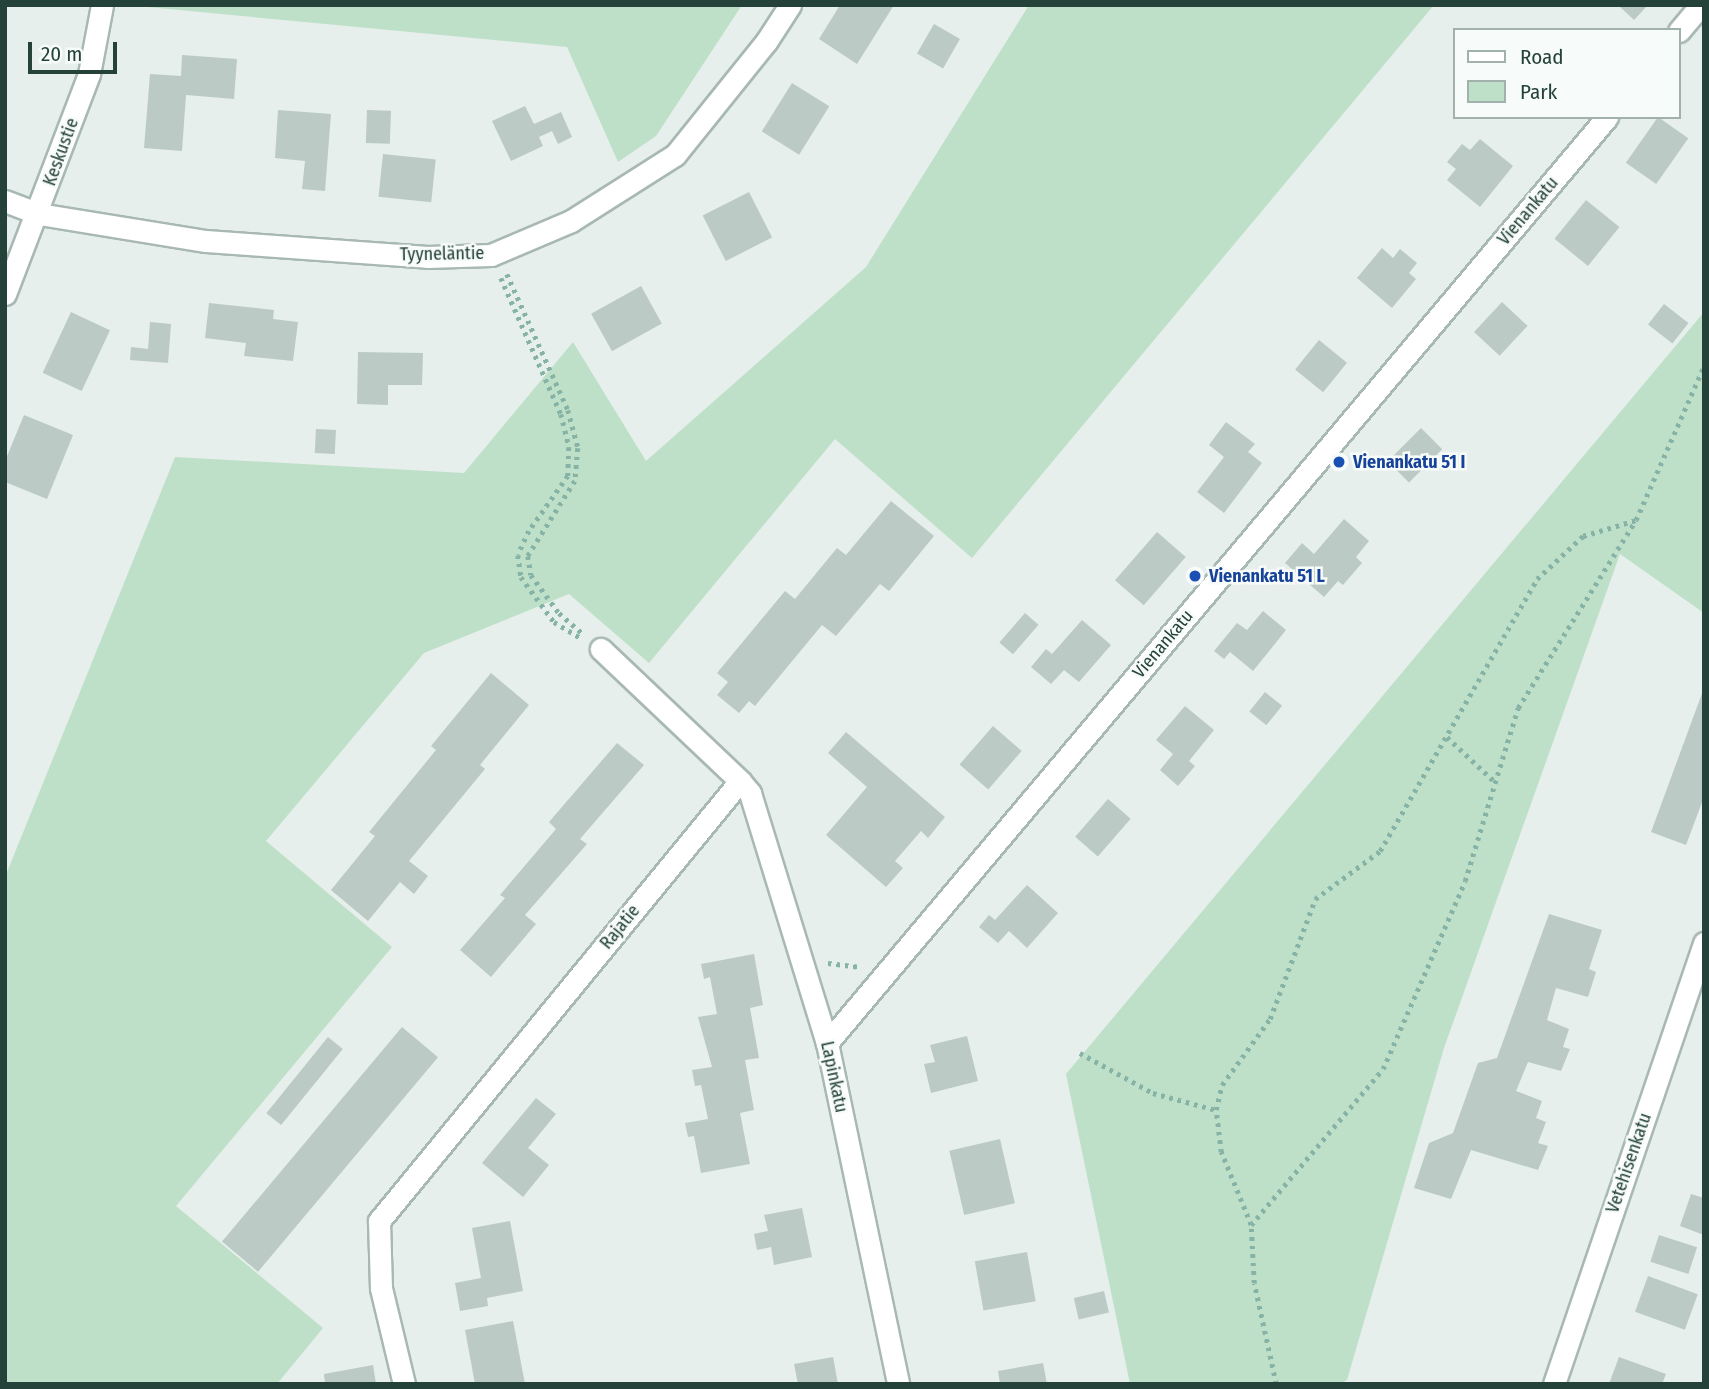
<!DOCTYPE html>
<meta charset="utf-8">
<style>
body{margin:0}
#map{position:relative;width:1709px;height:1389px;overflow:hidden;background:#e6efeb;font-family:"Fira Sans Condensed",sans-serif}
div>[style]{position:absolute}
.green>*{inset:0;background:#bfe0c8}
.building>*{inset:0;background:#bbcac4;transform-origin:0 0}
.path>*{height:4.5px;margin-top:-2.25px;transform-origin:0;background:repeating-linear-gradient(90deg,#86b3a5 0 3.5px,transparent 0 8.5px)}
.roads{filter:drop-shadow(2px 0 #a8b8b2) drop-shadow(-2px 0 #a8b8b2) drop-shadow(0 2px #a8b8b2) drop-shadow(0 -2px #a8b8b2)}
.minor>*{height:21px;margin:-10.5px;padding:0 10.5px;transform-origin:10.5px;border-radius:10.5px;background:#fff}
.dots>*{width:19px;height:19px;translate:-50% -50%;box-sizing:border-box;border:4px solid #f7fbf9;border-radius:50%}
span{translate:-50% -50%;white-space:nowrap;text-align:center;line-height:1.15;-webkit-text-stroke:5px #f7fbf9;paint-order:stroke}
.street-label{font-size:18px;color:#24423a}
.transit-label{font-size:18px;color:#164399;font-weight:700}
.left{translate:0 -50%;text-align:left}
.frame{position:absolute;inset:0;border:7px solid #24423a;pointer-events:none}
.legend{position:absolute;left:1453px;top:28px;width:228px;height:91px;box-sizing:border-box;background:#f7fbf9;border:2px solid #a3b1ad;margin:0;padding:9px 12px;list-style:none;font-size:21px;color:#24423a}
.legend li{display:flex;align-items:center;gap:14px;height:35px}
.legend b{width:35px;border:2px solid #a3b1ad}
.scale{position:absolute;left:28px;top:42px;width:89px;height:32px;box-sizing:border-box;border:4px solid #24423a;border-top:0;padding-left:9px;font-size:21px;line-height:24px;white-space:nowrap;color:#24423a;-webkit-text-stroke:5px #f7fbf9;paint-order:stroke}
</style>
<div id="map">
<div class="green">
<i style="clip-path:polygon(742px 5px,656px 136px,618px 162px,567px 47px,137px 6px)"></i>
<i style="clip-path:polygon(1029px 5px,1434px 5px,972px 558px,835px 439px,649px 663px,569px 594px,424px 653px,266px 841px,392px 947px,176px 1206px,323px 1328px,277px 1384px,5px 1384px,5px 877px,175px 457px,464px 473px,573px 342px,646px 461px,866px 267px)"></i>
<i style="clip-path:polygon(1704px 312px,1704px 613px,1620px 554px,1444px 1048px,1347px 1380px,1340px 1384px,1130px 1384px,1066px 1074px)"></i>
</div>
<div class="building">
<i style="clip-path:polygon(840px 5px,894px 5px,857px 64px,819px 39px)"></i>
<i style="clip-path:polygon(1618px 5px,1648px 5px,1634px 20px)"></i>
<i style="left:934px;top:24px;width:30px;height:34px;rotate:30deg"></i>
<i style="clip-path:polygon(182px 55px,237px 59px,234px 99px,186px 95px,182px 151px,144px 148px,150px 74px,181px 76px)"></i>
<i style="left:792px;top:83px;width:44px;height:57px;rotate:32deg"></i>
<i style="clip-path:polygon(525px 106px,534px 124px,561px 112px,572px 137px,558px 144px,552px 131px,539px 137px,543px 146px,511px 161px,492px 121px)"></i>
<i style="clip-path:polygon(278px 110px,331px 114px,325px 191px,302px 189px,305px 161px,275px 158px)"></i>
<i style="left:367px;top:110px;width:24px;height:33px;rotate:2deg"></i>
<i style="left:1658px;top:117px;width:37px;height:56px;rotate:35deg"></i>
<i style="clip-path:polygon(1480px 139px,1513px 166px,1480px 207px,1447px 180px,1456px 169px,1447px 162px,1462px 144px,1470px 150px)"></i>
<i style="left:383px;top:154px;width:53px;height:43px;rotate:6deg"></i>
<i style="left:749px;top:192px;width:51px;height:52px;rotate:63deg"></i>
<i style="left:1586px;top:200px;width:43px;height:50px;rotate:39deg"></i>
<i style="clip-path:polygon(1382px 248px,1393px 258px,1400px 249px,1417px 263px,1409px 273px,1416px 279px,1392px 308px,1357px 278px)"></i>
<i style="left:641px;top:286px;width:43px;height:57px;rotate:61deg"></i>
<i style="left:1502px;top:302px;width:35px;height:41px;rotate:43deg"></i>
<i style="clip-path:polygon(209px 303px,274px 310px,273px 319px,298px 322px,293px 361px,244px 356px,246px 343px,205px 338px)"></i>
<i style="left:1664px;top:304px;width:31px;height:26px;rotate:38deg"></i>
<i style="left:71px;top:312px;width:43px;height:67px;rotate:25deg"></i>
<i style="clip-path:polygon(150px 322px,171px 324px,168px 363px,130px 360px,131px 347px,148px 349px)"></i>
<i style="left:1319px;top:340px;width:36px;height:38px;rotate:39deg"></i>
<i style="clip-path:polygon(358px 352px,423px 353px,422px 385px,388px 385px,388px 405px,357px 404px)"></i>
<i style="clip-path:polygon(24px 415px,73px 435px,47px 499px,5px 482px,5px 461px)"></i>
<i style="clip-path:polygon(1226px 422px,1255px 444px,1248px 452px,1262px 463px,1224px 513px,1197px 492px,1224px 457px,1209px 445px)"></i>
<i style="left:1421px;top:428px;width:30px;height:47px;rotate:45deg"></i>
<i style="left:316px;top:429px;width:20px;height:24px;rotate:3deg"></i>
<i style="clip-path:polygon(891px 501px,934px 536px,889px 591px,880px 584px,836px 636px,822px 625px,755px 706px,749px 701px,739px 713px,717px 695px,728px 682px,717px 673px,785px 591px,795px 599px,837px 548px,846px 555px)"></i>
<i style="clip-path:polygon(1344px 519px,1369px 541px,1356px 557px,1362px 563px,1343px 585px,1338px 581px,1324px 597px,1285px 563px,1302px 543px,1314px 554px)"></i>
<i style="left:1157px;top:532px;width:38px;height:64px;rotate:41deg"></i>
<i style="clip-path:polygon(1263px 611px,1286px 630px,1253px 671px,1230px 652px,1224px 659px,1214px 651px,1237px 623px,1247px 630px)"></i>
<i style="left:1025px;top:613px;width:18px;height:39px;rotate:41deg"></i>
<i style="clip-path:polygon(1082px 620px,1111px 645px,1079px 682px,1064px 670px,1051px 684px,1031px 667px,1046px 649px,1052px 654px)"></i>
<i style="clip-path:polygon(491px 673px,529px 705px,480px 765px,485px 769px,409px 861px,428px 876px,414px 894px,400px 882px,368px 921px,331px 890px,375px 836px,369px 832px,436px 750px,431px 746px)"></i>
<i style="clip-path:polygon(1704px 688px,1704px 797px,1686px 845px,1651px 832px)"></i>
<i style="left:1265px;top:692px;width:22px;height:25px;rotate:39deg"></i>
<i style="clip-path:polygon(1185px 706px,1214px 730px,1189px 761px,1195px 766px,1178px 786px,1160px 770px,1173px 754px,1156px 740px)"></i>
<i style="left:993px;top:726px;width:38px;height:51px;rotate:41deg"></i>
<i style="clip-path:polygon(846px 732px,945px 817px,928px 838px,921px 831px,895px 861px,903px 868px,886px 887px,826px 835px,867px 787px,828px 753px)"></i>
<i style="clip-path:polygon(617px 743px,644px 765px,580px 839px,587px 844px,525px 915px,536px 924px,491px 977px,460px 950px,505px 898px,500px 895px,556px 829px,549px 822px)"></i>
<i style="left:1108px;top:799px;width:30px;height:50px;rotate:41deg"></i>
<i style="clip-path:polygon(1027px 885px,1058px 913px,1027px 948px,1009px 931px,998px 943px,979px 927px,989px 915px,995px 920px)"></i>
<i style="clip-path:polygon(1549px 914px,1602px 930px,1589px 969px,1596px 972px,1588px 997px,1556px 988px,1547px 1020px,1569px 1029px,1563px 1047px,1570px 1049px,1561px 1071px,1528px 1062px,1516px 1091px,1542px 1101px,1536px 1118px,1546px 1122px,1538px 1143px,1548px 1146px,1538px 1170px,1471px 1150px,1451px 1199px,1414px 1188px,1429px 1143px,1453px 1133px,1478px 1063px,1497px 1058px)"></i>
<i style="clip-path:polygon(754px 954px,763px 1005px,750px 1008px,759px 1058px,745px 1060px,754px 1110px,740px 1113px,750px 1164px,701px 1173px,694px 1136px,688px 1137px,685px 1123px,708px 1119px,701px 1085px,695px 1086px,692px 1070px,712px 1067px,698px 1017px,717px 1014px,710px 977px,704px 979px,701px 964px)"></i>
<i style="left:402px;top:1027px;width:47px;height:280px;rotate:40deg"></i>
<i style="clip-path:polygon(967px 1036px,978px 1081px,931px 1093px,924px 1064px,935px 1062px,930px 1045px)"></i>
<i style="left:328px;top:1037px;width:19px;height:98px;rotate:39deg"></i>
<i style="clip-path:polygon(536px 1098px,556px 1114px,528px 1148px,549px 1165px,523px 1197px,482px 1163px)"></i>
<i style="left:1000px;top:1139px;width:66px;height:52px;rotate:77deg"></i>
<i style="clip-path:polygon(1691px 1194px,1704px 1198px,1704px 1235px,1680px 1226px)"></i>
<i style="clip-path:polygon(802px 1208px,812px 1257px,774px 1265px,771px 1247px,757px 1250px,754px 1234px,768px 1231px,764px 1215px)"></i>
<i style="clip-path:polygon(510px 1221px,523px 1291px,487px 1298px,488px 1306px,460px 1311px,455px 1283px,481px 1278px,472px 1228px)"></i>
<i style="left:1659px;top:1235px;width:40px;height:28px;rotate:18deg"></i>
<i style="left:1027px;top:1252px;width:50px;height:53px;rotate:80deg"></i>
<i style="left:1648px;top:1276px;width:53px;height:38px;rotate:20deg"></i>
<i style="left:1104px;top:1291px;width:22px;height:31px;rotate:77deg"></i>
<i style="clip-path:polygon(513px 1321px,525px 1384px,475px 1384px,465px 1330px)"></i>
<i style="clip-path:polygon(833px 1357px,838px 1384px,798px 1384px,794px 1364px)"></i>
<i style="clip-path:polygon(1619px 1357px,1666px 1374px,1662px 1384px,1609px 1384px)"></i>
<i style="clip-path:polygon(1043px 1363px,1047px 1384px,1000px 1384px,998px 1371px)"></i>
<i style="clip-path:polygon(373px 1365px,376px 1384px,325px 1384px,324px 1374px)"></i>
</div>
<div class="path">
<i style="left:507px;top:274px;width:149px;rotate:65.8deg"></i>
<i style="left:568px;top:410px;width:39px;rotate:75deg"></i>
<i style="left:578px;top:448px;width:33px;rotate:95deg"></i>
<i style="left:575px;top:481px;width:89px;rotate:122.1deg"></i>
<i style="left:528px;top:556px;width:19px;rotate:81deg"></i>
<i style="left:531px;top:575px;width:47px;rotate:53.6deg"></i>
<i style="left:559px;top:613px;width:30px;rotate:41deg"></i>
<i style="left:501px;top:278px;width:149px;rotate:66.2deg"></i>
<i style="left:561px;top:414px;width:34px;rotate:76deg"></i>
<i style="left:569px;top:447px;width:29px;rotate:92deg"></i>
<i style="left:568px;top:476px;width:67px;rotate:125.3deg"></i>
<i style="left:529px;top:531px;width:26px;rotate:115deg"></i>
<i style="left:518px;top:555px;width:22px;rotate:82deg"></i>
<i style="left:521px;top:577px;width:56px;rotate:53.7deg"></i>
<i style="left:554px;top:622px;width:31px;rotate:31deg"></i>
<i style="left:1447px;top:737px;width:64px;rotate:43.1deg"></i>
<i style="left:828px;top:963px;width:31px;rotate:7deg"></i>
<i style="left:1080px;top:1053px;width:83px;rotate:28.7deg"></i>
<i style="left:1153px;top:1093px;width:65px;rotate:15.1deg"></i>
<i style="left:1251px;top:1225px;width:204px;rotate:-49.8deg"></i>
<i style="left:1383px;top:1069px;width:205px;rotate:-66.4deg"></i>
<i style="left:1465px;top:881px;width:181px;rotate:-73deg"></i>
<i style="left:1518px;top:708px;width:222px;rotate:-57.9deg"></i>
<i style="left:1636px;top:520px;width:168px;rotate:-66.2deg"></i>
<i style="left:1276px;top:1384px;width:103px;rotate:-102.3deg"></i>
<i style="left:1254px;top:1283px;width:58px;rotate:-93deg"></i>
<i style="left:1251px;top:1225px;width:79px;rotate:-112.3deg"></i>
<i style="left:1221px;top:1152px;width:42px;rotate:-96.8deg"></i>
<i style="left:1216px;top:1110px;width:26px;rotate:-77deg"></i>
<i style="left:1222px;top:1085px;width:82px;rotate:-54deg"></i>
<i style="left:1270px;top:1019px;width:128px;rotate:-69.4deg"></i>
<i style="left:1315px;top:899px;width:81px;rotate:-36.4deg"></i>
<i style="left:1380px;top:851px;width:314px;rotate:-60deg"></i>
<i style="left:1537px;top:579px;width:63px;rotate:-43.1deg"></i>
<i style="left:1583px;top:536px;width:55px;rotate:-16.8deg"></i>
</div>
<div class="roads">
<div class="minor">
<i style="left:1679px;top:31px;width:34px;rotate:-50deg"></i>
<i style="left:5px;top:201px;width:36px;rotate:21deg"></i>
<i style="left:39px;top:214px;width:169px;rotate:9.2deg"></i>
<i style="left:206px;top:241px;width:222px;rotate:4.1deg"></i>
<i style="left:427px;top:257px;width:64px;rotate:-1.8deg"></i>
<i style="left:491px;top:255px;width:87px;rotate:-23deg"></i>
<i style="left:571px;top:221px;width:123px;rotate:-32.4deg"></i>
<i style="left:675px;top:155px;width:145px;rotate:-51.2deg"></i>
<i style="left:766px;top:42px;width:44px;rotate:-57deg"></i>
<i style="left:5px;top:294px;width:235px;rotate:-69.1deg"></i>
<i style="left:89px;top:74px;width:70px;rotate:-79.3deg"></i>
<i style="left:740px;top:781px;width:16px;rotate:50deg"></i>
<i style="left:750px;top:793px;width:262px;rotate:72.9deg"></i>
<i style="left:827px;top:1043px;width:348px;rotate:78.2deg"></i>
<i style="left:827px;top:1043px;width:1211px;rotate:-49.89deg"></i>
<i style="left:404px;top:1384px;width:99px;rotate:-103.5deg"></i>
<i style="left:381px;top:1288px;width:67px;rotate:-91.7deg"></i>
<i style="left:379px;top:1221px;width:569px;rotate:-50.63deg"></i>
<i style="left:740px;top:781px;width:192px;rotate:-136.5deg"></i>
<i style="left:1554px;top:1384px;width:466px;rotate:-71.2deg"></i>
</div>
</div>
<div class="dots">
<i style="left:1339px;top:462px;background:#1a4fb4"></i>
<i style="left:1195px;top:576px;background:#1a4fb4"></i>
</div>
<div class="street-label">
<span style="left:61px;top:152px;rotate:-70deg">Keskustie</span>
<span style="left:1528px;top:211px;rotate:-50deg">Vienankatu</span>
<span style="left:442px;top:254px;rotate:-1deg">Tyyneläntie</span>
<span style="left:1163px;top:644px;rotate:-50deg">Vienankatu</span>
<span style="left:620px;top:927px;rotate:-51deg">Rajatie</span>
<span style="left:834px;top:1077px;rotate:78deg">Lapinkatu</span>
<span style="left:1629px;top:1163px;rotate:-71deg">Vetehisenkatu</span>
</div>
<div class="transit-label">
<span class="left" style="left:1353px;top:462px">Vienankatu 51 I</span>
<span class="left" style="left:1209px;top:576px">Vienankatu 51 L</span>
</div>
<div class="frame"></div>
<ul class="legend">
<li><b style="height:9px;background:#fff"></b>Road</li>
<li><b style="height:19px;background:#bfe0c8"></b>Park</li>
</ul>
<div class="scale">20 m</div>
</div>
